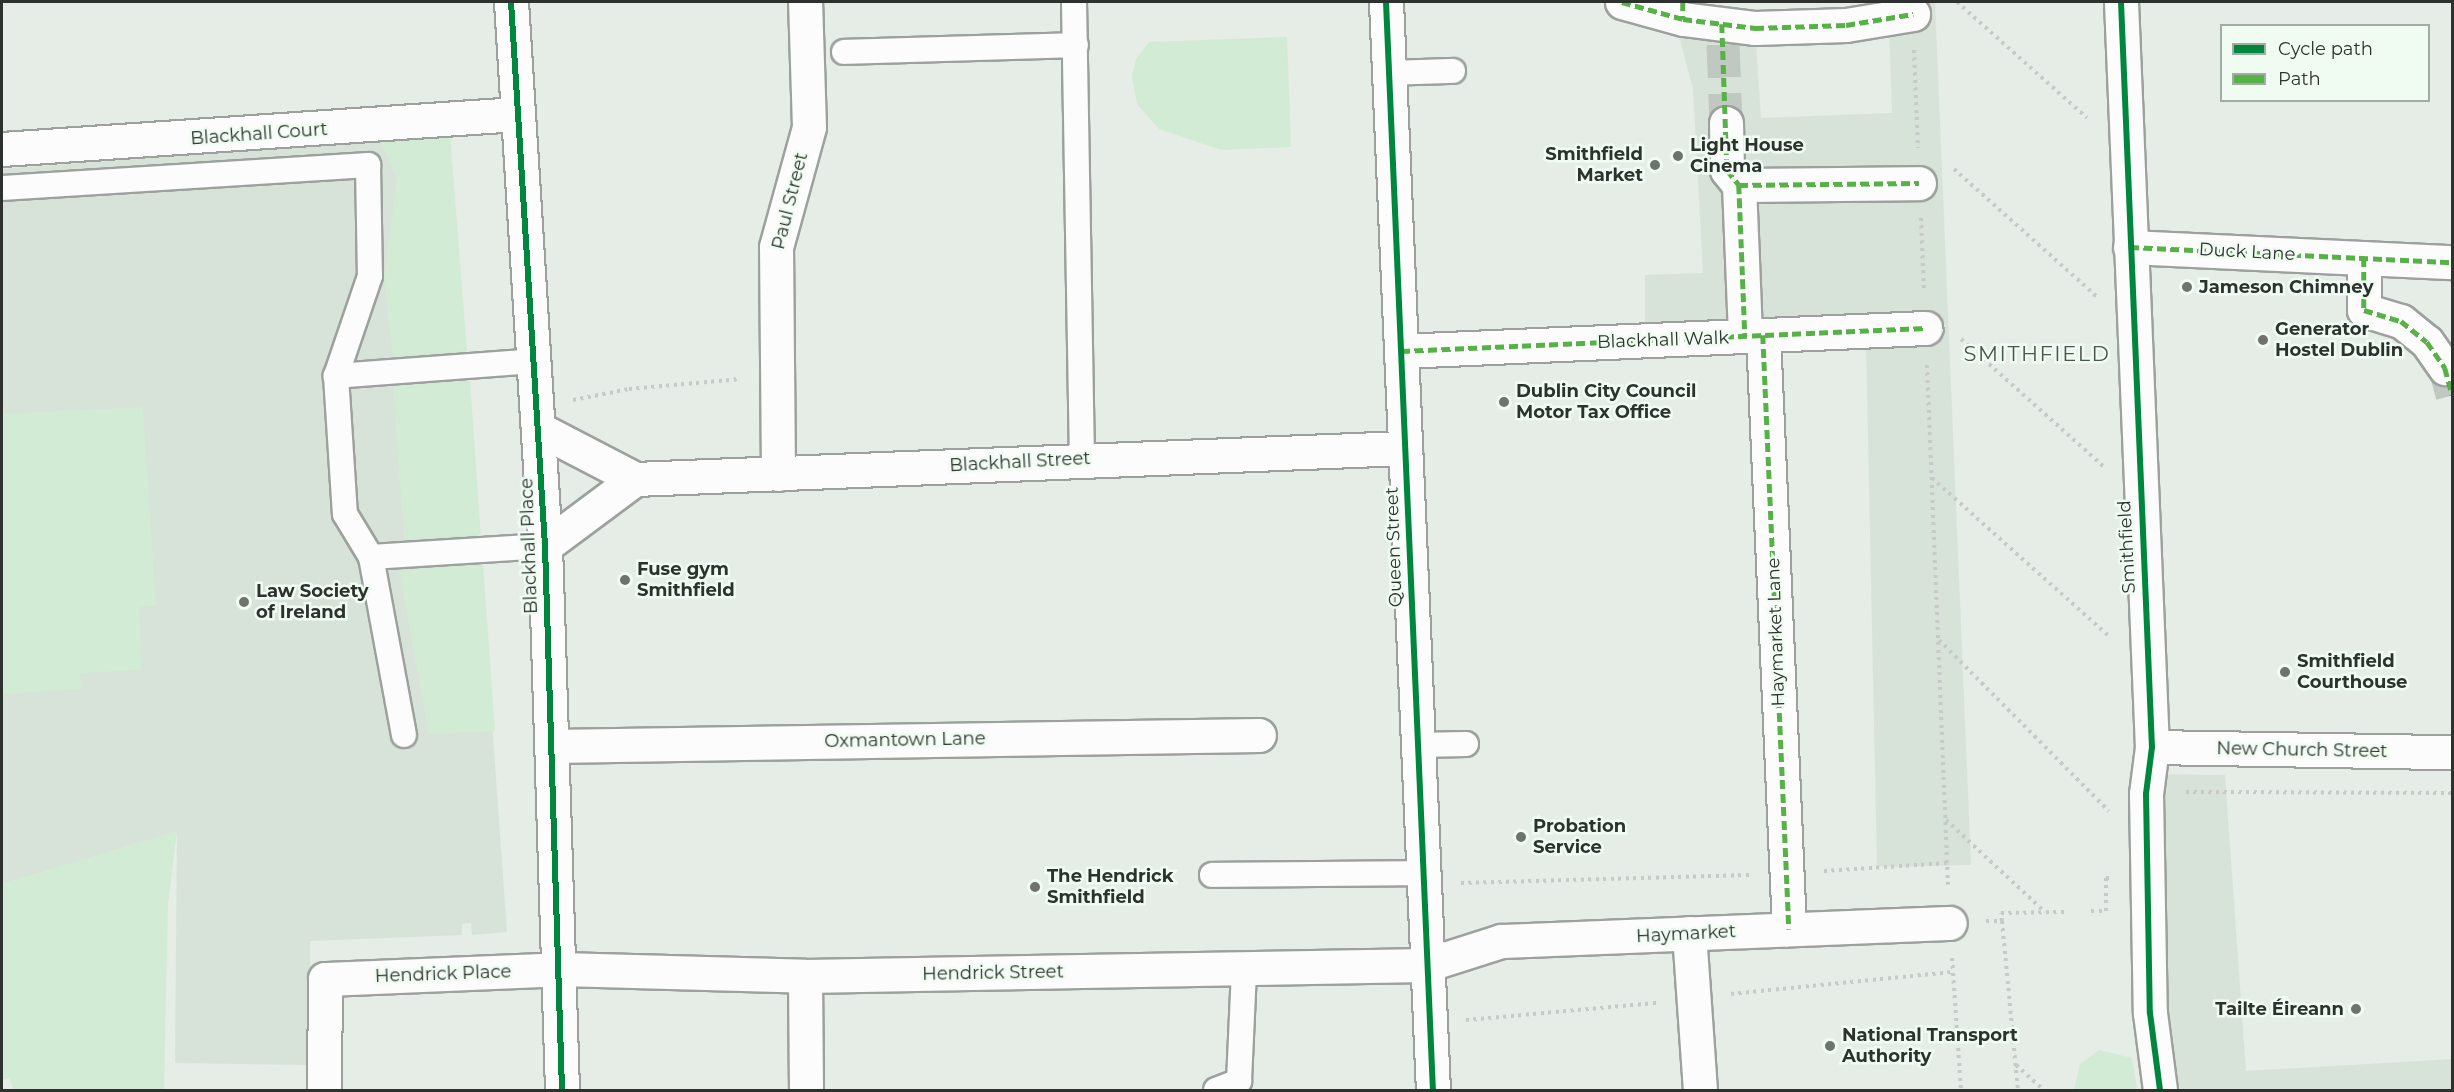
<!DOCTYPE html>
<meta charset="utf-8">
<style>
body{margin:0}
#map{position:relative;width:2454px;height:1092px;overflow:hidden;background:#e6ece6;font-family:Montserrat,sans-serif}
div>[style]{position:absolute}
.built>*{inset:0;background:#d7e3d8}
.green>*{inset:0;background:#d2ebd4;transform-origin:0 0}
.pedestrian-tunnel>*{height:33px;margin-top:-16.5px;transform-origin:0;background:repeating-linear-gradient(90deg,#c1c7c1 0 33px,transparent 0 49px)}
.path>*{height:4px;margin-top:-2px;transform-origin:0;background:repeating-linear-gradient(90deg,#c8cac9 0 3px,transparent 0 7.5px)}
.roads{filter:drop-shadow(2px 0 #9ca19d) drop-shadow(-2px 0 #9ca19d) drop-shadow(0 2px #9ca19d) drop-shadow(0 -2px #9ca19d)}
.service>*{height:24px;margin:-12px;padding:0 12px;transform-origin:12px;border-radius:12px;background:#fbfcfb}
.pedestrian>*{height:33px;margin:-16.5px;padding:0 16.5px;transform-origin:16.5px;border-radius:16.5px;background:#fbfcfb}
.minor>*{height:33px;margin:-16.5px;padding:0 16.5px;transform-origin:16.5px;border-radius:16.5px;background:#fbfcfb}
.secondary>*{height:33px;margin:-16.5px;padding:0 16.5px;transform-origin:16.5px;border-radius:16.5px;background:#fbfcfb}
.quiet>*{height:4.5px;margin-top:-2.25px;transform-origin:0;background:repeating-linear-gradient(90deg,#56b246 0 9px,transparent 0 13.5px)}
.cycleway>*{height:6px;margin:-3px;padding:0 3px;transform-origin:3px;border-radius:3px;background:#00873e}
.dots>*{width:16px;height:16px;translate:-50% -50%;box-sizing:border-box;border:3px solid #f0fcf2;border-radius:50%}
span{translate:-50% -50%;white-space:nowrap;text-align:center;line-height:1.15;-webkit-text-stroke:5px #f0fcf2;paint-order:stroke}
.street-label{font-size:18px;color:#2d322e}
.poi-label{font-size:18px;color:#2d322e;font-weight:700}
.left{translate:0 -50%;text-align:left}
.right{translate:-100% -50%;text-align:right}
.quarter-label{font-size:21px;color:#4c564d;letter-spacing:1.5px}
.frame{position:absolute;inset:0;border:3px solid #2d322e;pointer-events:none}
.legend{position:absolute;left:2220px;top:24px;width:210px;height:78px;box-sizing:border-box;background:#f0fcf2;border:2px solid #a2aba4;margin:0;padding:8px 10px;list-style:none;font-size:18px;color:#2d322e}
.legend li{display:flex;align-items:center;gap:12px;height:30px}
.legend b{width:30px;border:2px solid #a2aba4}
</style>
<div id="map">
<div class="built">
<i style="clip-path:polygon(1888px 2px,1935px 2px,1971px 865px,1877px 867px,1866px 341px,1645px 350px,1645px 275px,1703px 273px,1693px 89px,1678px 32px,1755px 28px,1761px 118px,1892px 113px)"></i>
<i style="clip-path:polygon(450px 135px,507px 932px,472px 935px,471px 923px,462px 924px,462px 935px,310px 941px,312px 1065px,175px 1063px,177px 832px,2px 884px,2px 169px)"></i>
<i style="clip-path:polygon(2131px 774px,2225px 775px,2246px 1071px,2452px 1059px,2452px 1090px,2146px 1090px)"></i>
</div>
<div class="green">
<i style="clip-path:polygon(1287px 37px,1291px 147px,1221px 150px,1159px 129px,1137px 104px,1132px 77px,1136px 59px,1149px 42px)"></i>
<i style="clip-path:polygon(450px 135px,467px 351px,393px 357px,384px 279px,397px 178px,380px 140px)"></i>
<i style="left:470px;top:381px;width:154px;height:77px;rotate:86deg"></i>
<i style="clip-path:polygon(143px 407px,156px 606px,139px 607px,142px 670px,80px 673px,81px 689px,2px 694px,2px 414px)"></i>
<i style="clip-path:polygon(483px 565px,495px 731px,429px 734px,399px 570px)"></i>
<i style="clip-path:polygon(177px 831px,168px 904px,164px 1090px,14px 1090px,9px 1078px,2px 1080px,2px 884px)"></i>
<i style="clip-path:polygon(2099px 1050px,2132px 1058px,2137px 1090px,2074px 1090px,2080px 1064px)"></i>
</div>
<div class="pedestrian-tunnel">
<i style="left:1723px;top:44px;width:79px;rotate:87.8deg"></i>
<i style="left:2445px;top:368px;width:28px;rotate:75deg"></i>
</div>
<div class="path">
<i style="left:1957px;top:2px;width:174px;rotate:41.7deg"></i>
<i style="left:1914px;top:50px;width:98px;rotate:87.7deg"></i>
<i style="left:1954px;top:169px;width:191px;rotate:41.8deg"></i>
<i style="left:1921px;top:218px;width:74px;rotate:87.7deg"></i>
<i style="left:1961px;top:339px;width:191px;rotate:41.8deg"></i>
<i style="left:1927px;top:365px;width:520px;rotate:87.69deg"></i>
<i style="left:573px;top:400px;width:57px;rotate:-11.1deg"></i>
<i style="left:629px;top:389px;width:112px;rotate:-5.1deg"></i>
<i style="left:1932px;top:478px;width:239px;rotate:41.8deg"></i>
<i style="left:1939px;top:640px;width:241px;rotate:45.2deg"></i>
<i style="left:2186px;top:792px;width:266px;rotate:0.2deg"></i>
<i style="left:1946px;top:820px;width:135px;rotate:42.9deg"></i>
<i style="left:1824px;top:871px;width:123px;rotate:-3.7deg"></i>
<i style="left:1461px;top:883px;width:289px;rotate:-1.6deg"></i>
<i style="left:2091px;top:911px;width:15px"></i>
<i style="left:2106px;top:911px;width:33px;rotate:-90deg"></i>
<i style="left:2106px;top:878px;width:5px"></i>
<i style="left:1986px;top:921px;width:16px"></i>
<i style="left:2002px;top:921px;width:170px;rotate:84.6deg"></i>
<i style="left:2002px;top:921px;width:8px;rotate:-97deg"></i>
<i style="left:2001px;top:913px;width:63px;rotate:-0.9deg"></i>
<i style="left:1952px;top:958px;width:132px;rotate:86.1deg"></i>
<i style="left:1731px;top:994px;width:222px;rotate:-5.7deg"></i>
<i style="left:1466px;top:1020px;width:193px;rotate:-5.1deg"></i>
<i style="left:2016px;top:1065px;width:38px;rotate:42deg"></i>
</div>
<div class="roads">
<div class="service">
<i style="left:1074px;top:2px;width:457px;rotate:89deg"></i>
<i style="left:844px;top:52px;width:232px;rotate:-1.7deg"></i>
<i style="left:1388px;top:73px;width:65px;rotate:-1.8deg"></i>
<i style="left:2px;top:188px;width:367px;rotate:-3.6deg"></i>
<i style="left:368px;top:165px;width:111px;rotate:89deg"></i>
<i style="left:370px;top:276px;width:106px;rotate:108.8deg"></i>
<i style="left:535px;top:361px;width:200px;rotate:175.7deg"></i>
<i style="left:336px;top:376px;width:138px;rotate:86.3deg"></i>
<i style="left:345px;top:514px;width:50px;rotate:58.8deg"></i>
<i style="left:371px;top:557px;width:174px;rotate:-3.6deg"></i>
<i style="left:371px;top:557px;width:181px;rotate:79.5deg"></i>
<i style="left:1417px;top:745px;width:49px;rotate:-1.2deg"></i>
<i style="left:1212px;top:875px;width:210px;rotate:-0.5deg"></i>
<i style="left:1216px;top:1090px;width:25px;rotate:-21deg"></i>
<i style="left:1239px;top:1081px;width:112px;rotate:-87.4deg"></i>
</div>
<div class="pedestrian">
<i style="left:1622px;top:2px;width:63px;rotate:15.6deg"></i>
<i style="left:1683px;top:19px;width:73px;rotate:7.1deg"></i>
<i style="left:1755px;top:28px;width:91px;rotate:-1.9deg"></i>
<i style="left:1846px;top:25px;width:68px;rotate:-9.3deg"></i>
<i style="left:1726px;top:123px;width:47px;rotate:88.8deg"></i>
<i style="left:1727px;top:170px;width:19px;rotate:51deg"></i>
<i style="left:1739px;top:185px;width:180px;rotate:-0.6deg"></i>
<i style="left:1739px;top:185px;width:151px;rotate:87.7deg"></i>
<i style="left:2130px;top:247px;width:322px;rotate:2.7deg"></i>
<i style="left:2364px;top:258px;width:52px;rotate:90deg"></i>
<i style="left:2364px;top:310px;width:39px;rotate:17deg"></i>
<i style="left:2401px;top:321px;width:33px;rotate:39deg"></i>
<i style="left:2427px;top:342px;width:32px;rotate:55deg"></i>
<i style="left:1763px;top:335px;width:595px;rotate:87.49deg"></i>
<i style="left:1401px;top:351px;width:525px;rotate:-2.51deg"></i>
</div>
<div class="minor">
<i style="left:2121px;top:2px;width:746px;rotate:87.62deg"></i>
<i style="left:2152px;top:747px;width:47px;rotate:97.3deg"></i>
<i style="left:2146px;top:794px;width:219px;rotate:89deg"></i>
<i style="left:2150px;top:1013px;width:78px;rotate:82.6deg"></i>
<i style="left:2px;top:149px;width:516px;rotate:-3.89deg"></i>
<i style="left:539px;top:429px;width:108px;rotate:27.5deg"></i>
<i style="left:635px;top:479px;width:771px;rotate:-2.31deg"></i>
<i style="left:778px;top:474px;width:227px;rotate:-90.5deg"></i>
<i style="left:776px;top:247px;width:124px;rotate:-74.6deg"></i>
<i style="left:809px;top:127px;width:125px;rotate:-91.8deg"></i>
<i style="left:545px;top:546px;width:112px;rotate:-36.7deg"></i>
<i style="left:552px;top:746px;width:707px;rotate:-0.89deg"></i>
<i style="left:2152px;top:747px;width:300px;rotate:1deg"></i>
<i style="left:1689px;top:933px;width:157px;rotate:86deg"></i>
<i style="left:1426px;top:965px;width:79px;rotate:-17.7deg"></i>
<i style="left:1501px;top:941px;width:449px;rotate:-2.3deg"></i>
<i style="left:805px;top:976px;width:114px;rotate:89.5deg"></i>
<i style="left:324px;top:1090px;width:111px;rotate:-89.5deg"></i>
<i style="left:325px;top:979px;width:236px;rotate:-2.4deg"></i>
</div>
<div class="secondary">
<i style="left:511px;top:2px;width:545px;rotate:86.42deg"></i>
<i style="left:545px;top:546px;width:544px;rotate:88.21deg"></i>
<i style="left:1386px;top:2px;width:1089px;rotate:87.53deg"></i>
<i style="left:561px;top:969px;width:244px;rotate:1.6deg"></i>
<i style="left:805px;top:976px;width:621px;rotate:-1.01deg"></i>
</div>
</div>
<div class="quiet">
<i style="left:1622px;top:2px;width:63px;rotate:15.6deg"></i>
<i style="left:1683px;top:19px;width:73px;rotate:7.1deg"></i>
<i style="left:1755px;top:28px;width:91px;rotate:-1.9deg"></i>
<i style="left:1846px;top:25px;width:68px;rotate:-9.3deg"></i>
<i style="left:1683px;top:2px;width:17px;rotate:90deg"></i>
<i style="left:1722px;top:24px;width:146px;rotate:88deg"></i>
<i style="left:1727px;top:170px;width:19px;rotate:51deg"></i>
<i style="left:1739px;top:185px;width:180px;rotate:-0.6deg"></i>
<i style="left:1739px;top:185px;width:151px;rotate:87.7deg"></i>
<i style="left:2130px;top:247px;width:322px;rotate:2.7deg"></i>
<i style="left:2364px;top:258px;width:52px;rotate:90deg"></i>
<i style="left:2364px;top:310px;width:39px;rotate:17deg"></i>
<i style="left:2401px;top:321px;width:33px;rotate:39deg"></i>
<i style="left:2427px;top:342px;width:32px;rotate:55deg"></i>
<i style="left:2445px;top:368px;width:28px;rotate:75deg"></i>
<i style="left:1763px;top:335px;width:595px;rotate:87.49deg"></i>
<i style="left:1401px;top:351px;width:525px;rotate:-2.51deg"></i>
</div>
<div class="cycleway">
<i style="left:511px;top:2px;width:545px;rotate:86.42deg"></i>
<i style="left:545px;top:546px;width:544px;rotate:88.21deg"></i>
<i style="left:1386px;top:2px;width:1089px;rotate:87.53deg"></i>
<i style="left:2121px;top:2px;width:746px;rotate:87.62deg"></i>
<i style="left:2152px;top:747px;width:47px;rotate:97.3deg"></i>
<i style="left:2146px;top:794px;width:219px;rotate:89deg"></i>
<i style="left:2150px;top:1013px;width:78px;rotate:82.6deg"></i>
</div>
<div class="dots">
<i style="left:1678px;top:156px;background:#6e736e"></i>
<i style="left:1655px;top:165px;background:#6e736e"></i>
<i style="left:2187px;top:287px;background:#6e736e"></i>
<i style="left:2263px;top:340px;background:#6e736e"></i>
<i style="left:1504px;top:402px;background:#6e736e"></i>
<i style="left:625px;top:580px;background:#6e736e"></i>
<i style="left:244px;top:602px;background:#6e736e"></i>
<i style="left:2285px;top:672px;background:#6e736e"></i>
<i style="left:1521px;top:837px;background:#6e736e"></i>
<i style="left:1035px;top:887px;background:#6e736e"></i>
<i style="left:2356px;top:1009px;background:#6e736e"></i>
<i style="left:1830px;top:1046px;background:#6e736e"></i>
</div>
<div class="street-label">
<span style="left:259px;top:134px;rotate:-4deg">Blackhall Court</span>
<span style="left:790px;top:201px;rotate:-76deg">Paul Street</span>
<span style="left:2247px;top:252px;rotate:3deg">Duck Lane</span>
<span style="left:1663px;top:340px;rotate:-2deg">Blackhall Walk</span>
<span style="left:1020px;top:462px;rotate:-3deg">Blackhall Street</span>
<span style="left:529px;top:546px;rotate:-92deg">Blackhall Place</span>
<span style="left:1394px;top:547px;rotate:-92deg">Queen Street</span>
<span style="left:2127px;top:547px;rotate:-93deg">Smithfield</span>
<span style="left:1776px;top:632px;rotate:-92deg">Haymarket Lane</span>
<span style="left:905px;top:740px;rotate:-1deg">Oxmantown Lane</span>
<span style="left:2302px;top:750px;rotate:1deg">New Church Street</span>
<span style="left:1686px;top:934px;rotate:-3deg">Haymarket</span>
<span style="left:993px;top:973px;rotate:-1deg">Hendrick Street</span>
<span style="left:443px;top:974px;rotate:-2deg">Hendrick Place</span>
</div>
<div class="poi-label">
<span class="left" style="left:1690px;top:156px">Light House<br>Cinema</span>
<span class="right" style="left:1643px;top:165px">Smithfield<br>Market</span>
<span class="left" style="left:2199px;top:287px">Jameson Chimney</span>
<span class="left" style="left:2275px;top:340px">Generator<br>Hostel Dublin</span>
<span class="left" style="left:1516px;top:402px">Dublin City Council<br>Motor Tax Office</span>
<span class="left" style="left:637px;top:580px">Fuse gym<br>Smithfield</span>
<span class="left" style="left:256px;top:602px">Law Society<br>of Ireland</span>
<span class="left" style="left:2297px;top:672px">Smithfield<br>Courthouse</span>
<span class="left" style="left:1533px;top:837px">Probation<br>Service</span>
<span class="left" style="left:1047px;top:887px">The Hendrick<br>Smithfield</span>
<span class="right" style="left:2344px;top:1009px">Tailte Éireann</span>
<span class="left" style="left:1842px;top:1046px">National Transport<br>Authority</span>
</div>
<div class="quarter-label">
<span style="left:2037px;top:354px">SMITHFIELD</span>
</div>
<div class="frame"></div>
<ul class="legend">
<li><b style="height:8px;background:#00873e"></b>Cycle path</li>
<li><b style="height:8px;background:#56b246"></b>Path</li>
</ul>
</div>
